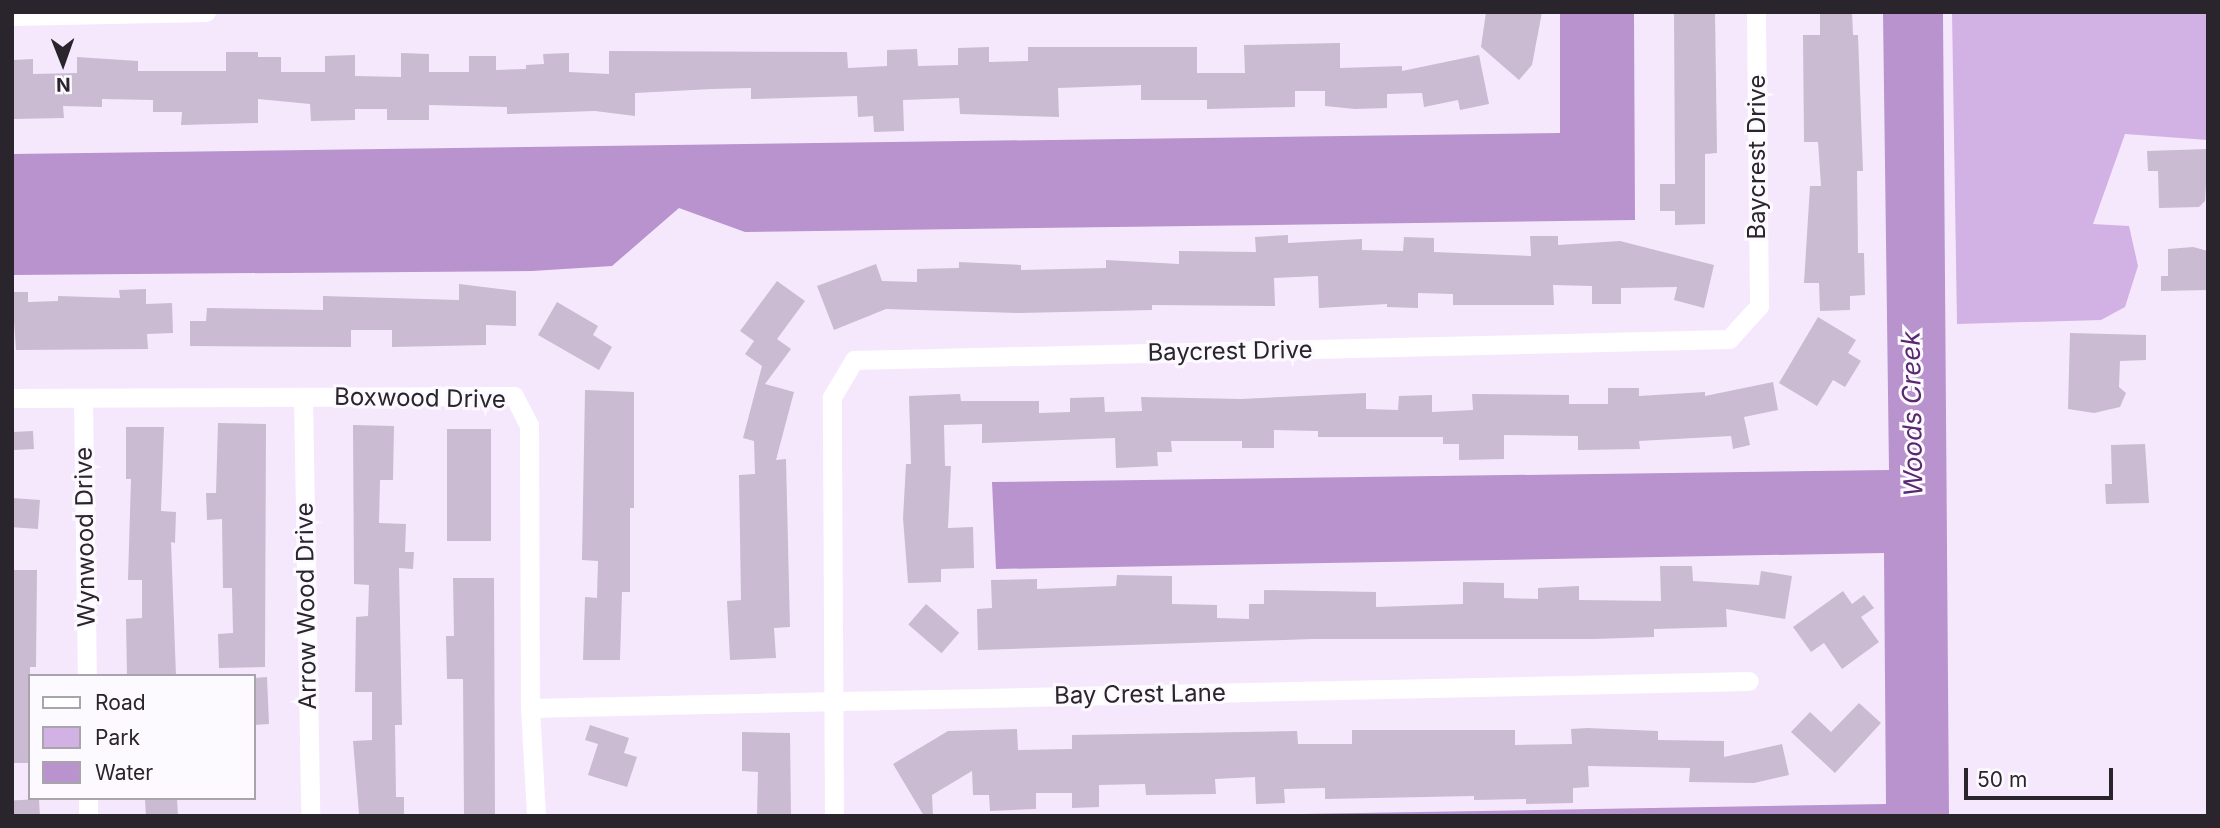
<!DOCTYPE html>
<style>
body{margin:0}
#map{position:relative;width:2220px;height:828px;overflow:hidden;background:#f5e8fc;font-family:Inter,sans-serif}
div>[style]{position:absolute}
.green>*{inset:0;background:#d2b2e4}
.water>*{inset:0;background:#b893cd}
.building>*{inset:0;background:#cabad2;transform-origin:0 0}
.street>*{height:19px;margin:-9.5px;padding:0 9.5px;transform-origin:9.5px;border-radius:9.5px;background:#fff}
span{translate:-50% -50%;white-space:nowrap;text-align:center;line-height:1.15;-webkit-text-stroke:6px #fdfaff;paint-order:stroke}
.street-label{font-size:24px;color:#2a242d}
.water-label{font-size:26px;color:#592970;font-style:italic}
.frame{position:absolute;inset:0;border:14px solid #2a242d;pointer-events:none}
.legend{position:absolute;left:28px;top:674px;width:228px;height:126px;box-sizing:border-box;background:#fdfaff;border:2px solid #a9a4ab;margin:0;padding:9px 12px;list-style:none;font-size:21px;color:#2a242d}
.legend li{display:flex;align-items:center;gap:14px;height:35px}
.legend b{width:35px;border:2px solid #a9a4ab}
.north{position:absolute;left:28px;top:28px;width:70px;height:70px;-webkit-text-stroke:5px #fdfaff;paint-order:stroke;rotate:179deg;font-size:19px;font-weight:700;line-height:28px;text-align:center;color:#2a242d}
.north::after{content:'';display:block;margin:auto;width:24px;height:32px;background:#2a242d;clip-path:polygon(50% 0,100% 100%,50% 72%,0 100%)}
.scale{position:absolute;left:1964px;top:768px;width:149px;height:32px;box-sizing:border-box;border:4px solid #2a242d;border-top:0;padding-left:9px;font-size:21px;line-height:24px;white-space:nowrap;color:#2a242d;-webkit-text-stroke:5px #fdfaff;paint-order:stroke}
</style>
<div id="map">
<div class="green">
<i style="clip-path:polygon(1952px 12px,2208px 12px,2208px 140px,2125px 134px,2093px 224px,2129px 226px,2138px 266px,2125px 307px,2101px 320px,1957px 324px)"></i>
</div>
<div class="water">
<i style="clip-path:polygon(1560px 12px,1634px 12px,1635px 220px,745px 232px,679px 208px,612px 266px,532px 271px,12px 275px,12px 154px,1560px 133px)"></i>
<i style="clip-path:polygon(1883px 12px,1943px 12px,1949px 816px,1189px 816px,1886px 804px,1884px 553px,996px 569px,992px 482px,1889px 470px)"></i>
</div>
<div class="building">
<i style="clip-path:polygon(1486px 12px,1542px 12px,1532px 65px,1519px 80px,1481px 47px)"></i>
<i style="clip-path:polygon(1674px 12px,1715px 12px,1717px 153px,1705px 154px,1705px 224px,1675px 225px,1675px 211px,1660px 211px,1660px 184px,1675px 184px)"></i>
<i style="clip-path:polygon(1820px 12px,1852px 12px,1853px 35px,1858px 35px,1863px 171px,1857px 171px,1858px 253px,1864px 253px,1865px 295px,1850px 296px,1850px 310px,1820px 311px,1819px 283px,1804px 283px,1810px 186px,1821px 186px,1818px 142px,1804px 142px,1803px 35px,1820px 35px)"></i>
<i style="clip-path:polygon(1340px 43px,1340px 68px,1402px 66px,1402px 71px,1479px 55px,1489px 104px,1460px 110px,1458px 100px,1424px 107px,1422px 93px,1387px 94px,1387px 108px,1355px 109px,1325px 106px,1325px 91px,1295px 91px,1295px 107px,1207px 109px,1207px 100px,1141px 100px,1141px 85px,1058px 88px,1059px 117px,960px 114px,959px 98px,903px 100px,904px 131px,874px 132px,873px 116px,858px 117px,857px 96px,751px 99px,751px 88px,712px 89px,635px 93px,635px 116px,595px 111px,507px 114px,507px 107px,429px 105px,429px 120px,387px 120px,387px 109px,355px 109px,355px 120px,311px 121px,310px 104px,258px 99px,258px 123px,181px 125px,182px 112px,153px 112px,153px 100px,102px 99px,102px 107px,63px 106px,64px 118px,12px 119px,12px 60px,33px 59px,33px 74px,77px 73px,77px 57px,138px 61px,138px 71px,226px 71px,226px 52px,258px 52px,258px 57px,281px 57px,281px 72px,325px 72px,325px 56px,355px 55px,355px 76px,401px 77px,401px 53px,429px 54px,429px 72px,469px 72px,469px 56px,496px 56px,496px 70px,526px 69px,526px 65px,544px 64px,543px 54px,569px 53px,569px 72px,609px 74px,609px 51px,847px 52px,848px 68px,887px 66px,887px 50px,917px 49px,918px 66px,958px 65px,958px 48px,989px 47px,989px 62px,1028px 61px,1028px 47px,1197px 47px,1197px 73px,1245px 73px,1244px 45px)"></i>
<i style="clip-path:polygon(2208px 149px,2205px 201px,2199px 207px,2159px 208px,2158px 171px,2148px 171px,2147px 151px)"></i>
<i style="clip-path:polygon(1288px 235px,1288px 243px,1362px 239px,1362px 250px,1403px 251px,1404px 237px,1434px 238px,1434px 252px,1531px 256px,1530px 236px,1558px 236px,1558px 245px,1620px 241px,1714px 265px,1704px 308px,1674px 300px,1677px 287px,1621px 288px,1621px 304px,1592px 304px,1592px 286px,1553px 285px,1554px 305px,1453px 305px,1453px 294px,1418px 293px,1418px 308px,1387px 307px,1387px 304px,1319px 308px,1318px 276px,1274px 278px,1275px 306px,1152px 305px,1152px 310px,1019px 313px,886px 309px,834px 330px,817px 286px,876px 264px,882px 281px,917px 282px,917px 269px,959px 268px,959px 262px,1021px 265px,1021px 270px,1106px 268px,1106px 260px,1179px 264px,1179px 251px,1256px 252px,1255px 237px)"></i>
<i style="clip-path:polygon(2193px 247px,2208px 251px,2208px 290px,2161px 291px,2161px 276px,2168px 276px,2168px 249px)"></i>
<i style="clip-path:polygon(777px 281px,805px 301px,777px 339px,791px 349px,765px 384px,794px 392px,776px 460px,786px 459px,790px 627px,774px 628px,776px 658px,730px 660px,727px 601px,741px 600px,739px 475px,755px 474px,754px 441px,743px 438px,762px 366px,745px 354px,754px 341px,740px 331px)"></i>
<i style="clip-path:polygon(459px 284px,516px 291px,516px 326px,486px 325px,486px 345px,392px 347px,392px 330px,351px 330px,351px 347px,190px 346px,190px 321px,206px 321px,207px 308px,323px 310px,323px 296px,459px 300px)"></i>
<i style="clip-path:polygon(146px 289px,146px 304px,172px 303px,173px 333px,147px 334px,148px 349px,16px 350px,12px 292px,28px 292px,28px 302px,58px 301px,58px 296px,120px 298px,119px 290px)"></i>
<i style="clip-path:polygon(557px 302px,598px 326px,593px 335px,612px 347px,599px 370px,538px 335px)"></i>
<i style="clip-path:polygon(1818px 317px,1856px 340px,1848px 353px,1861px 361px,1845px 387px,1833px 380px,1817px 406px,1779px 383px)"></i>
<i style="clip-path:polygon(2070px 333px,2146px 335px,2146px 360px,2120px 361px,2119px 387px,2126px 393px,2120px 407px,2094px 413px,2068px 409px)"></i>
<i style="clip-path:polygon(1773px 382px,1778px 410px,1744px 417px,1750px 445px,1733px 449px,1731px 436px,1639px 441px,1640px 449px,1578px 450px,1578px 436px,1504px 435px,1504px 459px,1459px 460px,1459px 444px,1443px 444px,1443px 437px,1318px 437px,1318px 431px,1274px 430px,1274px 448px,1242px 448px,1242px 441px,1171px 441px,1172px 452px,1157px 452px,1158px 466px,1116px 468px,1115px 438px,982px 443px,982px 424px,944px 425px,945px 466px,951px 466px,948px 528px,973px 527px,974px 568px,941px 569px,941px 582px,908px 583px,903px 518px,906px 464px,911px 464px,909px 396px,960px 394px,961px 401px,1039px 401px,1039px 413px,1070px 412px,1070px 398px,1104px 397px,1105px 412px,1142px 411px,1141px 397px,1241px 399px,1366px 393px,1366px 409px,1398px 410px,1399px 396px,1432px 395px,1432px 412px,1473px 410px,1472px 394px,1569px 395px,1569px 404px,1608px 404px,1608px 388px,1639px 388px,1639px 396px,1705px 392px,1705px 396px)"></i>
<i style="clip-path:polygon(585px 390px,634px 392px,634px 508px,630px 508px,630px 592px,622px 592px,620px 660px,583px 660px,585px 597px,597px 598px,598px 561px,582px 560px)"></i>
<i style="clip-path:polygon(218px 423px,266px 424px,265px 667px,219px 668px,218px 634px,233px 633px,232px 588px,223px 588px,222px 519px,207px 520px,206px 493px,216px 493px)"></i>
<i style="clip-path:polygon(353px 425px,394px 426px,393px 480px,380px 480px,379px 523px,406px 524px,405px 552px,414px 552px,413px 569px,399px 568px,402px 725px,395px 725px,396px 797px,404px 797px,404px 816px,359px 814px,353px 741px,372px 740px,372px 692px,355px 692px,356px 617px,368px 616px,369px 585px,354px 584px)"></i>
<i style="clip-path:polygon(126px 427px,164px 427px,161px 511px,176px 512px,175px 543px,171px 542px,176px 676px,127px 676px,126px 619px,142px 618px,142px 580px,128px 580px,131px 479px,126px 479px)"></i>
<i style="left:447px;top:429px;width:44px;height:112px"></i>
<i style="left:33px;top:431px;width:18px;height:21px;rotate:87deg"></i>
<i style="clip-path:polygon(2145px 444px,2149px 503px,2106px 504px,2105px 484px,2112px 484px,2111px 445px)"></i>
<i style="left:12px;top:498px;width:28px;height:29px;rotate:4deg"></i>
<i style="clip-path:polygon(1660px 566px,1692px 566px,1693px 581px,1759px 585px,1761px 571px,1792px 576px,1785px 619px,1726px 609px,1727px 627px,1654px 629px,1654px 637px,1594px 639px,1312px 639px,978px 650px,977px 609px,992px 608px,991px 580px,1037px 579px,1037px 589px,1116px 586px,1117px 575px,1172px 576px,1172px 604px,1217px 605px,1217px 618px,1249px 619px,1249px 604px,1264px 604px,1264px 590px,1376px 592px,1376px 607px,1463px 604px,1463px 582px,1504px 583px,1504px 598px,1538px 599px,1538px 588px,1579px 586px,1579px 600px,1661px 601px)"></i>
<i style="clip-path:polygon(12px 570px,37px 570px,36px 667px,30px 667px,30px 763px,12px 763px)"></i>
<i style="clip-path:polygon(453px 578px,494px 578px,495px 816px,464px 816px,463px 679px,447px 679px,446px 636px,454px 636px)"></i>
<i style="clip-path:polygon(1843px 591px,1852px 604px,1864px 595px,1874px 608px,1861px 617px,1879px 642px,1842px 669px,1824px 643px,1811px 652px,1793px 627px)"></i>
<i style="left:926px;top:604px;width:44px;height:27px;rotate:41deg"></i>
<i style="clip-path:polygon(267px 677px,269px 724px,254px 725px,254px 678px)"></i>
<i style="clip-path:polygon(1859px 703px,1881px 723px,1835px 773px,1791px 732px,1810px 712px,1831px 732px)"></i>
<i style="clip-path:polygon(590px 725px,629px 738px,624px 753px,637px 757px,627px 787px,588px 775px,598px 744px,585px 740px)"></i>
<i style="clip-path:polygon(1587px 728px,1658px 731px,1658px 740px,1724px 741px,1724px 757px,1782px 744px,1789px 775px,1754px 783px,1689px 782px,1690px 768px,1588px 766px,1589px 787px,1573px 788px,1573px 803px,1526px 804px,1526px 799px,1474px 800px,1474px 796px,1325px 799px,1325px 788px,1284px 789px,1285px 803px,1256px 804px,1255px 777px,1215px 779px,1216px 794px,1146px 795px,1145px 784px,1099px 785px,1099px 807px,1072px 808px,1072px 793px,1036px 793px,1036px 809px,990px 811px,989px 795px,973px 795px,972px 771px,932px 795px,933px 816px,924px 816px,893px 764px,948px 731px,1017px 729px,1018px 750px,1072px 749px,1072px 735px,1297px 731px,1298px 744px,1352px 744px,1352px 730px,1515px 730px,1515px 745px,1572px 744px,1571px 729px)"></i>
<i style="clip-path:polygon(742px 732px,790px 733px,791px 816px,757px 816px,758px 772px,742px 771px)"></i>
<i style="left:177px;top:798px;width:18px;height:32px;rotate:87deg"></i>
<i style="left:39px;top:799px;width:17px;height:27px;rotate:87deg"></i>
</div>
<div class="street">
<i style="left:12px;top:16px;width:194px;rotate:-1.2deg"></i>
<i style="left:303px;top:397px;width:419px;rotate:89deg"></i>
<i style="left:12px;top:398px;width:502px;rotate:-0.23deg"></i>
<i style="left:514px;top:396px;width:33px;rotate:63deg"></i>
<i style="left:529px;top:425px;width:283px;rotate:89.8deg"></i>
<i style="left:530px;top:708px;width:108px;rotate:86.8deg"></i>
<i style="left:83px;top:398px;width:278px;rotate:89.2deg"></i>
<i style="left:530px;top:708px;width:1219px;rotate:-1.27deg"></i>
<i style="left:88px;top:798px;width:18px;rotate:90deg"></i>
<i style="left:834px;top:816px;width:419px;rotate:-90.3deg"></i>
<i style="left:832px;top:397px;width:43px;rotate:-59.3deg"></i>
<i style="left:854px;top:360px;width:875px;rotate:-1.37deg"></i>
<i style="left:1729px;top:339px;width:45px;rotate:-47.7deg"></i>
<i style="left:1759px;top:306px;width:294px;rotate:-90.6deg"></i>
</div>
<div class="street-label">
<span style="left:1757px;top:157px;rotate:-90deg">Baycrest Drive</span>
<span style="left:1230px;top:351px;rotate:-1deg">Baycrest Drive</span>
<span style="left:420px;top:398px;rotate:1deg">Boxwood Drive</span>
<span style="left:85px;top:537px;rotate:-91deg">Wynwood Drive</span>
<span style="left:306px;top:606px;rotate:-91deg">Arrow Wood Drive</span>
<span style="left:1140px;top:694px;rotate:-1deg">Bay Crest Lane</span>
</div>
<div class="water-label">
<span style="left:1912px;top:414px;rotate:-91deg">Woods Creek</span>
</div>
<div class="frame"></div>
<ul class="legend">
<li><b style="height:9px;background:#fff"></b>Road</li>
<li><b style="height:19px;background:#d2b2e4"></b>Park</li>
<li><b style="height:19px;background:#b893cd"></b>Water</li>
</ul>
<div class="north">N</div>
<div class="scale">50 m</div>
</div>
